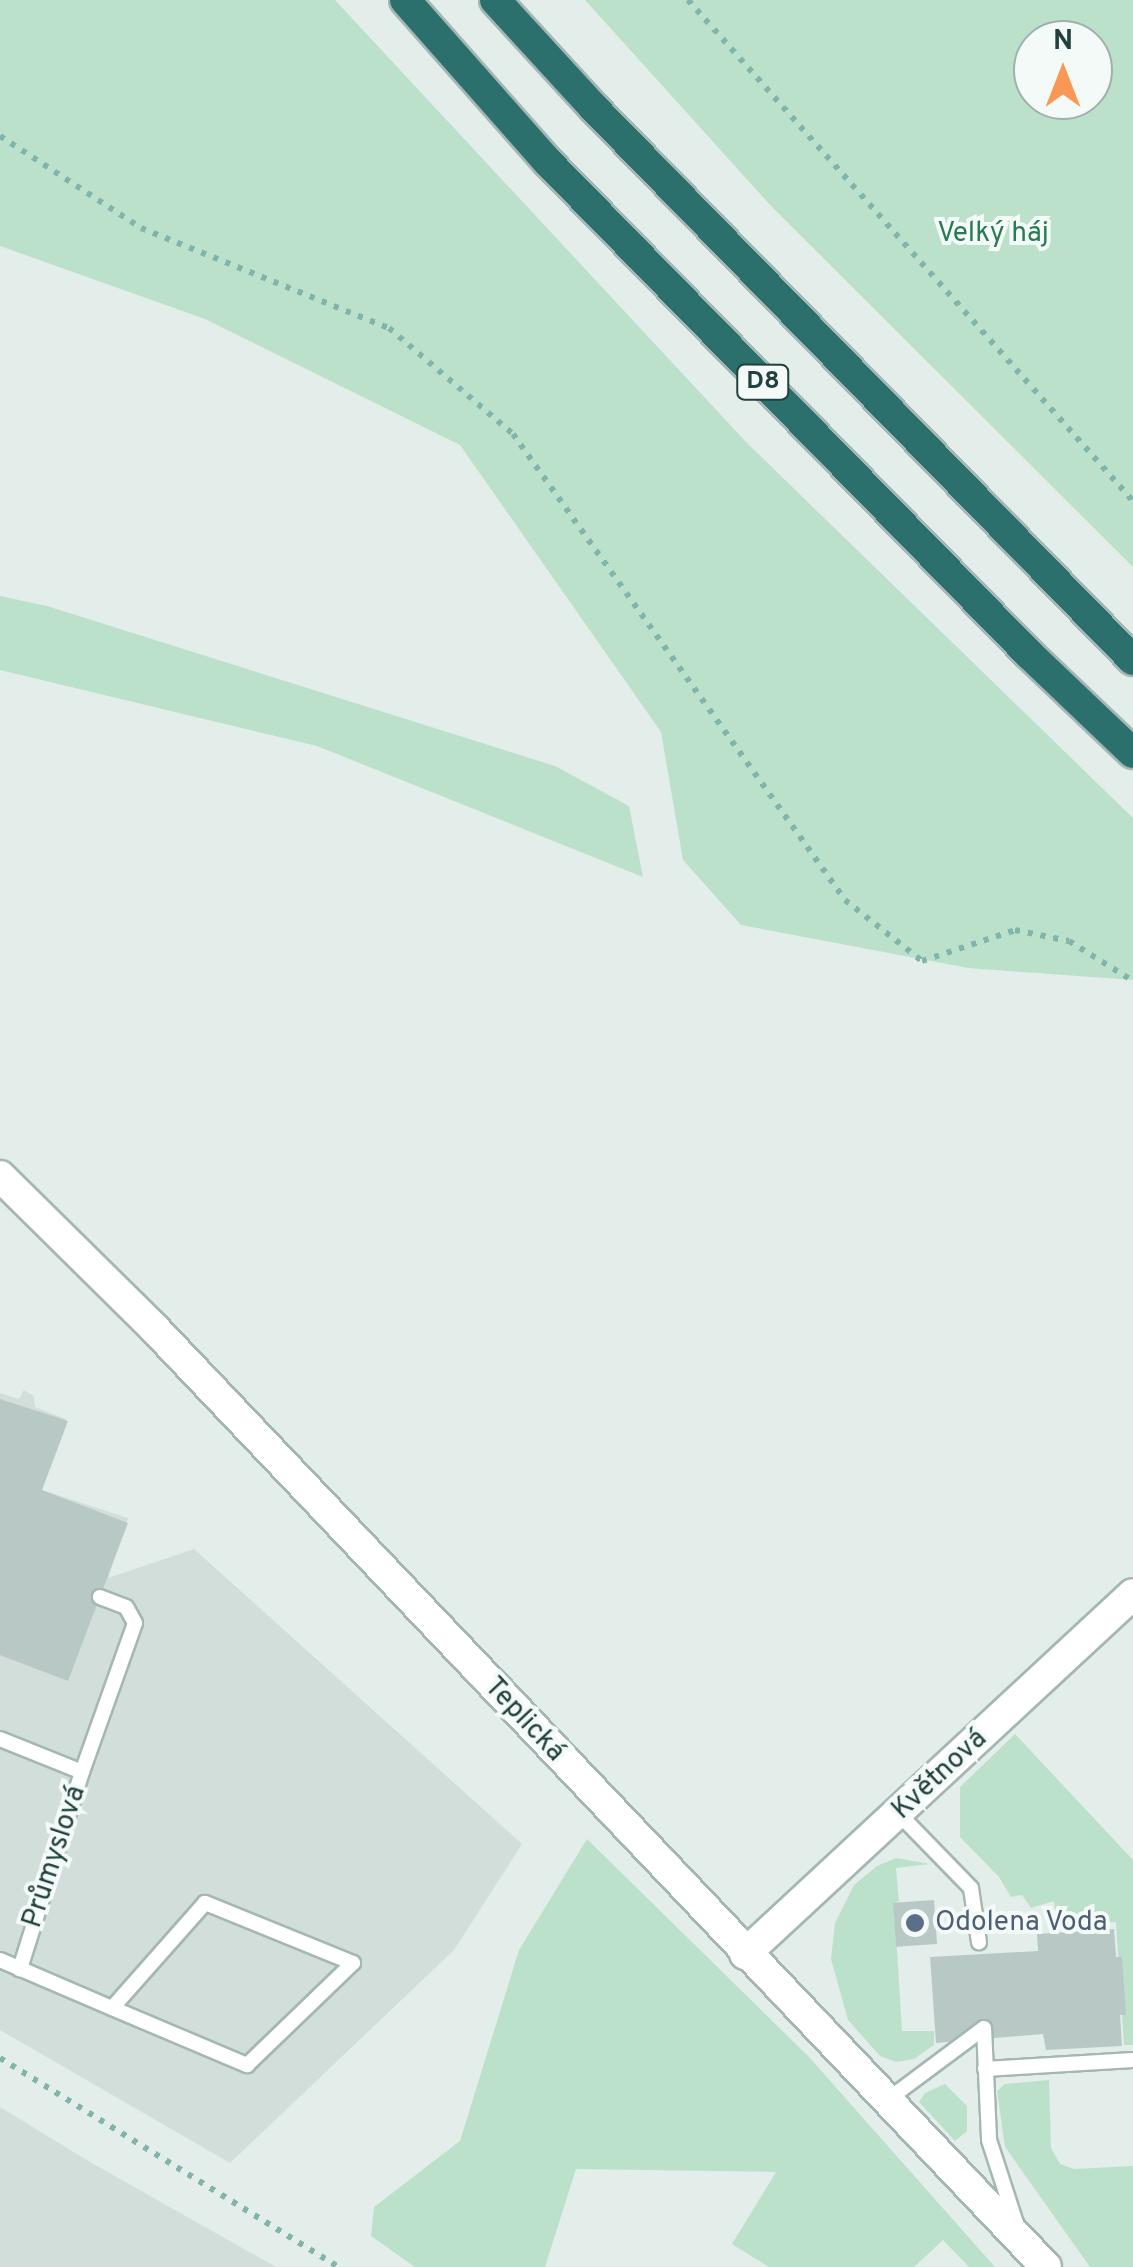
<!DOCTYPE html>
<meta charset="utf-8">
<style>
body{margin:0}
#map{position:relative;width:1133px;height:2267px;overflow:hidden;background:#e3eeeb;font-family:Overpass,sans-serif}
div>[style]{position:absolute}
.built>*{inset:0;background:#d1deda}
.green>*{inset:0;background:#bbe1cb}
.building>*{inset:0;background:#b8c9c5;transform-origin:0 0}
.path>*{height:6px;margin-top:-3px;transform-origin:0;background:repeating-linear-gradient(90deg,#82b4ac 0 5px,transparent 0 13px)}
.roads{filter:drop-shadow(2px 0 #a5b7b4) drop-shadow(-2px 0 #a5b7b4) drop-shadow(0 2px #a5b7b4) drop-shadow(0 -2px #a5b7b4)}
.service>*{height:14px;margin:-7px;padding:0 7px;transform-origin:7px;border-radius:7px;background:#fff}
.tertiary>*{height:30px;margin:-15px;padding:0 15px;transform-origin:15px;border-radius:15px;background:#fff}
.secondary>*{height:30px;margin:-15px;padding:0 15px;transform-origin:15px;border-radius:15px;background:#fff}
.motorway>*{height:30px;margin:-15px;padding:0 15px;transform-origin:15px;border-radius:15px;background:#2b706c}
.dots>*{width:28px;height:28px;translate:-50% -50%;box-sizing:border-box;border:5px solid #f4faf8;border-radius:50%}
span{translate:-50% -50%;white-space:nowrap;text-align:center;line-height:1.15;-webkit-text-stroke:8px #f4faf8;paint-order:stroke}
.shield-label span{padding:2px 8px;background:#f4faf8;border:2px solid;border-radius:8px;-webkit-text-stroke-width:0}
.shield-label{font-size:25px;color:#21413e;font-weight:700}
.park-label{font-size:28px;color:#287b55}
.street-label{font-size:28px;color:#21413e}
.service-label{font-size:28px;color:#4e5e75}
.left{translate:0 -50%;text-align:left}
.north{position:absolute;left:1013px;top:20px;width:100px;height:100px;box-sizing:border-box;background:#f4faf8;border:2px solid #a0b0ae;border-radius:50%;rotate:0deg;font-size:28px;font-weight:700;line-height:40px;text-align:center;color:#21413e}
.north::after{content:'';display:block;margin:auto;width:35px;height:45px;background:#fb9754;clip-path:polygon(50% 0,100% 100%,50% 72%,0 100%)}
</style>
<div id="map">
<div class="built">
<i style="clip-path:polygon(24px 1390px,34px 1396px,35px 1407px,66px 1419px,42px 1490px,128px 1518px,108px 1578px,194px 1549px,522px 1844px,454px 1950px,230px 2163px,0 2030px,0 1393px,19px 1399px)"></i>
<i style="clip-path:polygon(0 2107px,90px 2162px,276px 2267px,0 2267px)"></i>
</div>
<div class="green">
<i style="clip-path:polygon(0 0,335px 0,747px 443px,1133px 818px,1133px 980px,968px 968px,741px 925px,683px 860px,661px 732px,460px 445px,205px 319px,0 246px)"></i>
<i style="clip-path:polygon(evenodd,585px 0,1133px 0,1133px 567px,772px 207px,585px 0,1033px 40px,1093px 40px,1093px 100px,1033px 100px,1033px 40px)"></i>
<i style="clip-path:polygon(0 596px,47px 606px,555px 766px,629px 806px,643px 877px,317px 746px,0 670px)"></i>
<i style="clip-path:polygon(1015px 1734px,1133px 1860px,1133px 2045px,1124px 2045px,1116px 1922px,1057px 1925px,1054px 1901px,1031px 1908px,1022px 1895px,1011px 1897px,999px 1877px,960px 1837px,960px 1787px)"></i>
<i style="clip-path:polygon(587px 1839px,809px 2057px,995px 2267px,969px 2267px,943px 2240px,914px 2267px,769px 2267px,732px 2244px,776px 2172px,576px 2169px,545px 2267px,415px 2267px,371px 2236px,374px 2207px,460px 2141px,519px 1950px)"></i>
<i style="clip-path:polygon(896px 1858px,930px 1864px,896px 1868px,899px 1901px,894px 1903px,902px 2031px,934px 2031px,934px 2045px,914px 2059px,896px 2062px,880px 2056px,848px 2020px,831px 1959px,835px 1923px,854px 1885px,877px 1866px)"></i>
<i style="clip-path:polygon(1049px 2080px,1051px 2148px,1060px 2164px,1074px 2169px,1133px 2166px,1133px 2267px,1090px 2267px,1005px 2147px,997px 2091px,1005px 2084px)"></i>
<i style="clip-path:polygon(945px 2084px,967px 2106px,967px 2131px,955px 2141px,919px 2102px,925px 2093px)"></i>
</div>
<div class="building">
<i style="clip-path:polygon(0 1399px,68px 1421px,42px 1490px,128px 1523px,68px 1681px,0 1655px)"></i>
<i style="left:934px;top:1900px;width:44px;height:41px;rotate:86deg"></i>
<i style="clip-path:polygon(1114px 1929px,1116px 1957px,1122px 1957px,1126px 2015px,1120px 2015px,1122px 2046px,1046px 2050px,1043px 2034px,936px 2043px,930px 1957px,1038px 1951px,1037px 1934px)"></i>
</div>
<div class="path">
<i style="left:688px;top:0;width:670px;rotate:48.39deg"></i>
<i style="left:0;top:136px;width:168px;rotate:33.1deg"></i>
<i style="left:141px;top:228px;width:267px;rotate:22deg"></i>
<i style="left:389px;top:328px;width:163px;rotate:40.5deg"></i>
<i style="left:513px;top:434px;width:572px;rotate:54.53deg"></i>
<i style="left:845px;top:900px;width:98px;rotate:38.4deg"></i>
<i style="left:922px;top:961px;width:98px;rotate:-18.4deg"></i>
<i style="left:1015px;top:930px;width:55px;rotate:11.5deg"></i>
<i style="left:1069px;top:941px;width:75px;rotate:32deg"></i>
<i style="left:0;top:2058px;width:398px;rotate:31.7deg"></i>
</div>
<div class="roads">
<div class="service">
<i style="left:0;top:1739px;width:88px;rotate:21.9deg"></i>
<i style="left:82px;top:1772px;width:207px;rotate:107.5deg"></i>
<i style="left:82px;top:1772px;width:158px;rotate:-70.4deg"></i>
<i style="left:135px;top:1623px;width:18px;rotate:-119deg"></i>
<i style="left:126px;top:1607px;width:28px;rotate:-159deg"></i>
<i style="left:899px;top:1814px;width:103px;rotate:45.8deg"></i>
<i style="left:971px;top:1888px;width:55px;rotate:81.6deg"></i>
<i style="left:0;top:1960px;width:122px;rotate:23.2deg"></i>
<i style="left:112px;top:2008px;width:147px;rotate:22.9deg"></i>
<i style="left:247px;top:2065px;width:147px;rotate:-43.9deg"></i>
<i style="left:353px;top:1963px;width:160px;rotate:-157.9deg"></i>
<i style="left:205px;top:1903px;width:140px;rotate:131.5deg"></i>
<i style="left:984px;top:2028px;width:112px;rotate:87.4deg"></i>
<i style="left:989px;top:2140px;width:90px;rotate:72deg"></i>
<i style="left:985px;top:2069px;width:148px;rotate:-3.5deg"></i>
<i style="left:890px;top:2098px;width:117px;rotate:-36.7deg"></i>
</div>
<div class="tertiary">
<i style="left:745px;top:1954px;width:529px;rotate:-42.86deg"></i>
</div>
<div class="secondary">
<i style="left:0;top:1176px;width:216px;rotate:44.6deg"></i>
<i style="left:154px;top:1328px;width:1295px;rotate:46.47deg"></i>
</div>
<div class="motorway">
<i style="left:405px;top:0;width:216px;rotate:48.6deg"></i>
<i style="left:548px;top:162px;width:689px;rotate:45.65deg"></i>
<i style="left:1030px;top:655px;width:142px;rotate:43.6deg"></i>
<i style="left:495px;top:0;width:145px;rotate:47.5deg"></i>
<i style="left:593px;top:107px;width:773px;rotate:45.68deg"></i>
</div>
</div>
<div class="dots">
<i style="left:915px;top:1923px;background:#5c6f8a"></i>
</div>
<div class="shield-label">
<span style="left:763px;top:382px">D8</span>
</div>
<div class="park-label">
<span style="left:993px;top:234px">Velký háj</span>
</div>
<div class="street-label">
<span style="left:524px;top:1720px;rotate:47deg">Teplická</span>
<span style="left:940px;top:1775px;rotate:-43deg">Květnová</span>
<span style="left:55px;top:1857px;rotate:-72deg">Průmyslová</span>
</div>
<div class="service-label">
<span class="left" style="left:935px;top:1923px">Odolena Voda</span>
</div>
<div class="north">N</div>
</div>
